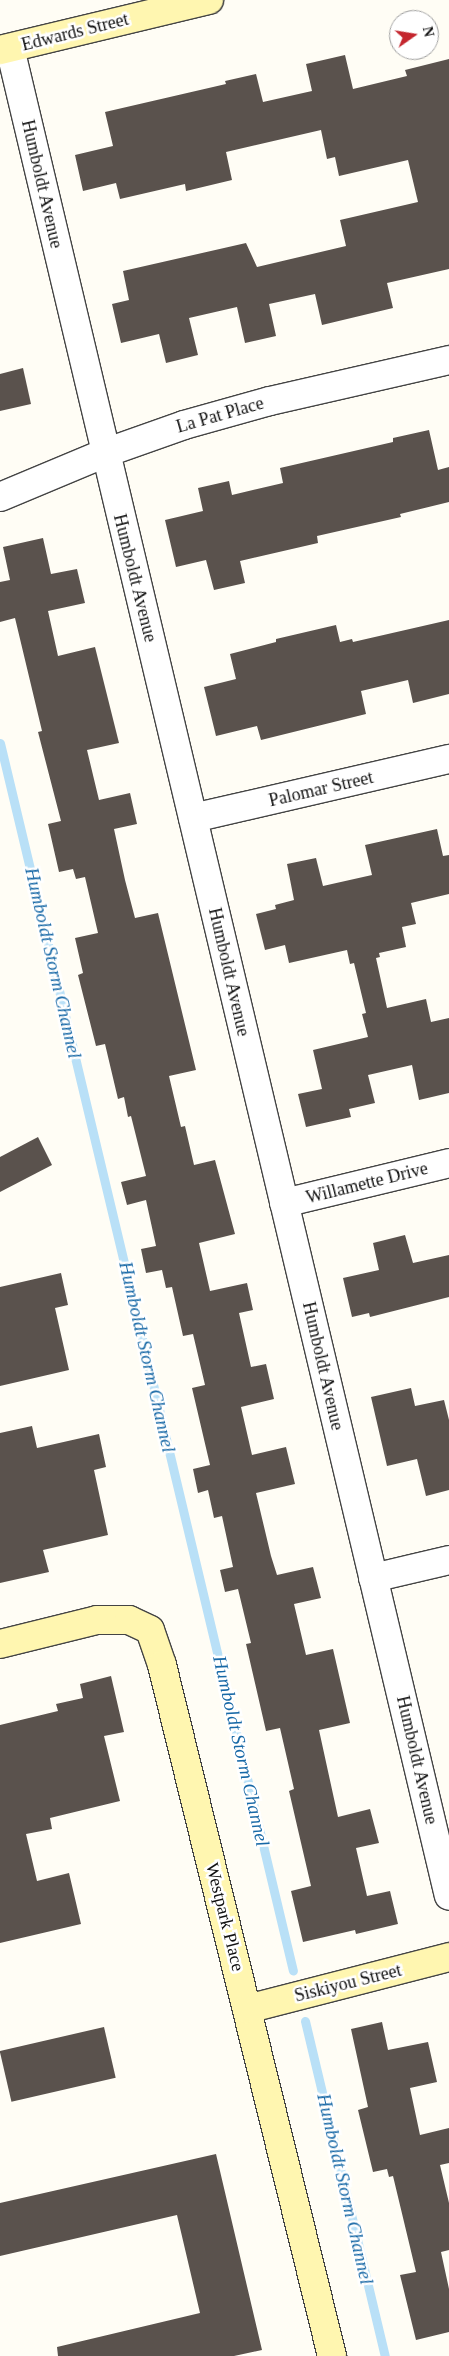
<!DOCTYPE html>
<style>
body{margin:0}
#map{position:relative;width:449px;height:2356px;overflow:hidden;background:#fffdf5;font-family:Georgia,serif}
div>[style]{position:absolute}
.stream>*{height:9px;margin:-4.5px;padding:0 4.5px;transform-origin:4.5px;border-radius:4.5px;background:#b9e0f7}
.building>*{inset:0;background:#5a524d;transform-origin:0 0}
.roads{filter:drop-shadow(1px 0 #444) drop-shadow(-1px 0 #444) drop-shadow(0 1px #444) drop-shadow(0 -1px #444)}
.street>*{height:28px;margin:-14px;padding:0 14px;transform-origin:14px;border-radius:14px;background:#fff}
.secondary>*{height:28px;margin:-14px;padding:0 14px;transform-origin:14px;border-radius:14px;background:#fff6b0}
span{translate:-50% -50%;white-space:nowrap;text-align:center;line-height:1.15;-webkit-text-stroke:5px #fff;paint-order:stroke}
.street-label{font-size:18px;color:#111}
.water-label{font-size:19px;color:#1768a6;font-style:italic}
.north{position:absolute;left:389px;top:10px;width:50px;height:50px;box-sizing:border-box;background:#fff;border:1px solid #a0a0a0;border-radius:50%;rotate:77deg;font-size:14px;font-weight:700;line-height:20px;text-align:center;color:#111}
.north::after{content:'';display:block;margin:auto;width:18px;height:22px;background:#c4262e;clip-path:polygon(50% 0,100% 100%,50% 72%,0 100%)}
</style>
<div id="map">
<div class="stream">
<i style="left:0;top:743px;width:1262px;rotate:76.58deg"></i>
<i style="left:305px;top:2021px;width:344px;rotate:76.6deg"></i>
</div>
<div class="building">
<i style="clip-path:polygon(345px 55px,353px 89px,407px 76px,405px 70px,449px 59px,449px 269px,387px 283px,393px 308px,322px 325px,315px 294px,269px 304px,276px 336px,245px 343px,237px 307px,189px 318px,198px 355px,166px 363px,159px 334px,121px 343px,112px 304px,129px 300px,123px 271px,246px 243px,257px 267px,346px 246px,340px 220px,418px 202px,408px 160px,339px 176px,335px 157px,327px 159px,321px 130px,226px 152px,232px 180px,186px 191px,185px 184px,120px 199px,116px 183px,83px 191px,75px 155px,113px 146px,105px 112px,226px 84px,225px 81px,256px 74px,263px 102px,312px 91px,306px 64px)"></i>
<i style="clip-path:polygon(23px 368px,31px 404px,0 411px,0 374px)"></i>
<i style="clip-path:polygon(429px 430px,438px 470px,449px 467px,449px 502px,400px 514px,401px 517px,317px 536px,318px 543px,240px 561px,245px 583px,214px 590px,206px 560px,176px 567px,165px 520px,203px 511px,198px 488px,229px 481px,232px 495px,283px 483px,280px 468px,393px 442px,393px 438px)"></i>
<i style="clip-path:polygon(43px 538px,51px 574px,77px 569px,85px 603px,48px 611px,58px 656px,95px 647px,119px 743px,87px 750px,99px 800px,130px 793px,137px 824px,114px 829px,125px 880px,135px 918px,158px 913px,196px 1070px,169px 1076px,181px 1127px,185px 1126px,194px 1165px,215px 1160px,235px 1234px,199px 1243px,210px 1291px,247px 1283px,253px 1310px,239px 1313px,251px 1367px,266px 1364px,274px 1399px,241px 1407px,252px 1455px,286px 1447px,295px 1484px,256px 1493px,271px 1556px,277px 1575px,313px 1567px,321px 1598px,294px 1604px,306px 1655px,333px 1649px,350px 1723px,319px 1730px,338px 1817px,370px 1809px,379px 1843px,356px 1848px,367px 1896px,390px 1891px,398px 1924px,356px 1934px,355px 1930px,303px 1942px,291px 1891px,311px 1886px,289px 1791px,294px 1789px,280px 1728px,266px 1731px,246px 1644px,251px 1643px,238px 1589px,225px 1592px,220px 1570px,233px 1567px,222px 1516px,214px 1518px,208px 1490px,198px 1493px,193px 1469px,210px 1465px,192px 1388px,205px 1385px,193px 1334px,183px 1336px,172px 1287px,166px 1288px,162px 1270px,146px 1273px,141px 1249px,156px 1246px,146px 1200px,127px 1205px,121px 1182px,146px 1176px,131px 1116px,128px 1117px,124px 1097px,118px 1099px,105px 1044px,96px 1046px,78px 975px,83px 973px,75px 938px,98px 933px,85px 877px,76px 879px,73px 869px,59px 872px,48px 824px,61px 821px,38px 732px,42px 731px,15px 618px,0 622px,0 582px,10px 580px,3px 547px)"></i>
<i style="clip-path:polygon(449px 620px,449px 694px,413px 703px,408px 680px,361px 691px,366px 714px,261px 740px,257px 726px,216px 736px,204px 687px,236px 679px,230px 654px,276px 642px,276px 639px,336px 625px,340px 642px,352px 639px,353px 642px)"></i>
<i style="clip-path:polygon(437px 829px,443px 856px,449px 855px,449px 894px,411px 903px,416px 924px,402px 927px,406px 947px,379px 953px,380px 957px,376px 958px,387px 1008px,426px 999px,431px 1022px,449px 1018px,449px 1093px,419px 1100px,412px 1065px,368px 1075px,375px 1103px,349px 1109px,351px 1117px,306px 1127px,298px 1094px,322px 1089px,313px 1050px,368px 1037px,362px 1014px,366px 1013px,354px 963px,350px 964px,347px 950px,289px 963px,285px 945px,265px 950px,256px 914px,276px 909px,275px 905px,294px 900px,287px 864px,316px 858px,323px 886px,372px 875px,365px 845px)"></i>
<i style="clip-path:polygon(38px 1137px,52px 1165px,0 1192px,0 1157px)"></i>
<i style="clip-path:polygon(405px 1235px,413px 1263px,449px 1255px,449px 1297px,370px 1317px,369px 1313px,352px 1317px,343px 1278px,379px 1270px,373px 1243px)"></i>
<i style="clip-path:polygon(61px 1273px,68px 1305px,55px 1308px,69px 1370px,0 1386px,0 1287px)"></i>
<i style="clip-path:polygon(411px 1388px,415px 1406px,444px 1400px,449px 1420px,449px 1490px,426px 1496px,417px 1459px,387px 1466px,371px 1397px)"></i>
<i style="clip-path:polygon(32px 1426px,37px 1448px,99px 1434px,106px 1467px,94px 1470px,108px 1535px,43px 1550px,49px 1572px,0 1583px,0 1433px)"></i>
<i style="clip-path:polygon(111px 1676px,124px 1732px,104px 1736px,120px 1801px,50px 1818px,52px 1829px,26px 1834px,37px 1881px,69px 1873px,81px 1924px,0 1943px,0 1725px,58px 1711px,56px 1704px,83px 1698px,80px 1684px)"></i>
<i style="clip-path:polygon(382px 2022px,388px 2050px,428px 2042px,437px 2082px,410px 2088px,420px 2135px,449px 2128px,449px 2163px,440px 2165px,449px 2203px,449px 2250px,441px 2252px,449px 2289px,449px 2332px,416px 2340px,400px 2275px,416px 2272px,393px 2176px,389px 2177px,387px 2169px,373px 2172px,358px 2110px,368px 2107px,351px 2029px)"></i>
<i style="left:104px;top:2027px;width:52px;height:107px;rotate:77deg"></i>
<i style="clip-path:polygon(216px 2154px,262px 2350px,234px 2356px,58px 2356px,57px 2347px,200px 2313px,177px 2215px,0 2256px,0 2203px)"></i>
</div>
<div class="roads">
<div class="street">
<i style="left:10px;top:48px;width:1899px;rotate:76.64deg"></i>
<i style="left:0;top:497px;width:114px;rotate:-22.7deg"></i>
<i style="left:105px;top:453px;width:84px;rotate:-19.5deg"></i>
<i style="left:184px;top:425px;width:89px;rotate:-15.6deg"></i>
<i style="left:270px;top:401px;width:184px;rotate:-12.9deg"></i>
<i style="left:193px;top:818px;width:263px;rotate:-13deg"></i>
<i style="left:284px;top:1203px;width:170px;rotate:-13.6deg"></i>
<i style="left:373px;top:1578px;width:78px;rotate:-13.3deg"></i>
</div>
<div class="secondary">
<i style="left:0;top:50px;width:215px;rotate:-13.5deg"></i>
<i style="left:0;top:1644px;width:100px;rotate:-13.9deg"></i>
<i style="left:97px;top:1620px;width:32px"></i>
<i style="left:129px;top:1620px;width:23px;rotate:25deg"></i>
<i style="left:150px;top:1630px;width:37px;rotate:71deg"></i>
<i style="left:162px;top:1665px;width:712px;rotate:76.18deg"></i>
<i style="left:247px;top:2009px;width:209px;rotate:-14.4deg"></i>
</div>
</div>
<div class="street-label">
<span style="left:75px;top:32px;rotate:-14deg">Edwards Street</span>
<span style="left:42px;top:184px;rotate:77deg">Humboldt Avenue</span>
<span style="left:220px;top:415px;rotate:-16deg">La Pat Place</span>
<span style="left:135px;top:578px;rotate:76deg">Humboldt Avenue</span>
<span style="left:321px;top:789px;rotate:-13deg">Palomar Street</span>
<span style="left:229px;top:972px;rotate:77deg">Humboldt Avenue</span>
<span style="left:367px;top:1183px;rotate:-14deg">Willamette Drive</span>
<span style="left:323px;top:1366px;rotate:77deg">Humboldt Avenue</span>
<span style="left:417px;top:1760px;rotate:77deg">Humboldt Avenue</span>
<span style="left:225px;top:1917px;rotate:76deg">Westpark Place</span>
<span style="left:348px;top:1983px;rotate:-14deg">Siskiyou Street</span>
</div>
<div class="water-label">
<span style="left:53px;top:963px;rotate:77deg">Humboldt Storm Channel</span>
<span style="left:147px;top:1357px;rotate:77deg">Humboldt Storm Channel</span>
<span style="left:241px;top:1751px;rotate:77deg">Humboldt Storm Channel</span>
<span style="left:345px;top:2189px;rotate:77deg">Humboldt Storm Channel</span>
</div>
<div class="north">N</div>
</div>
